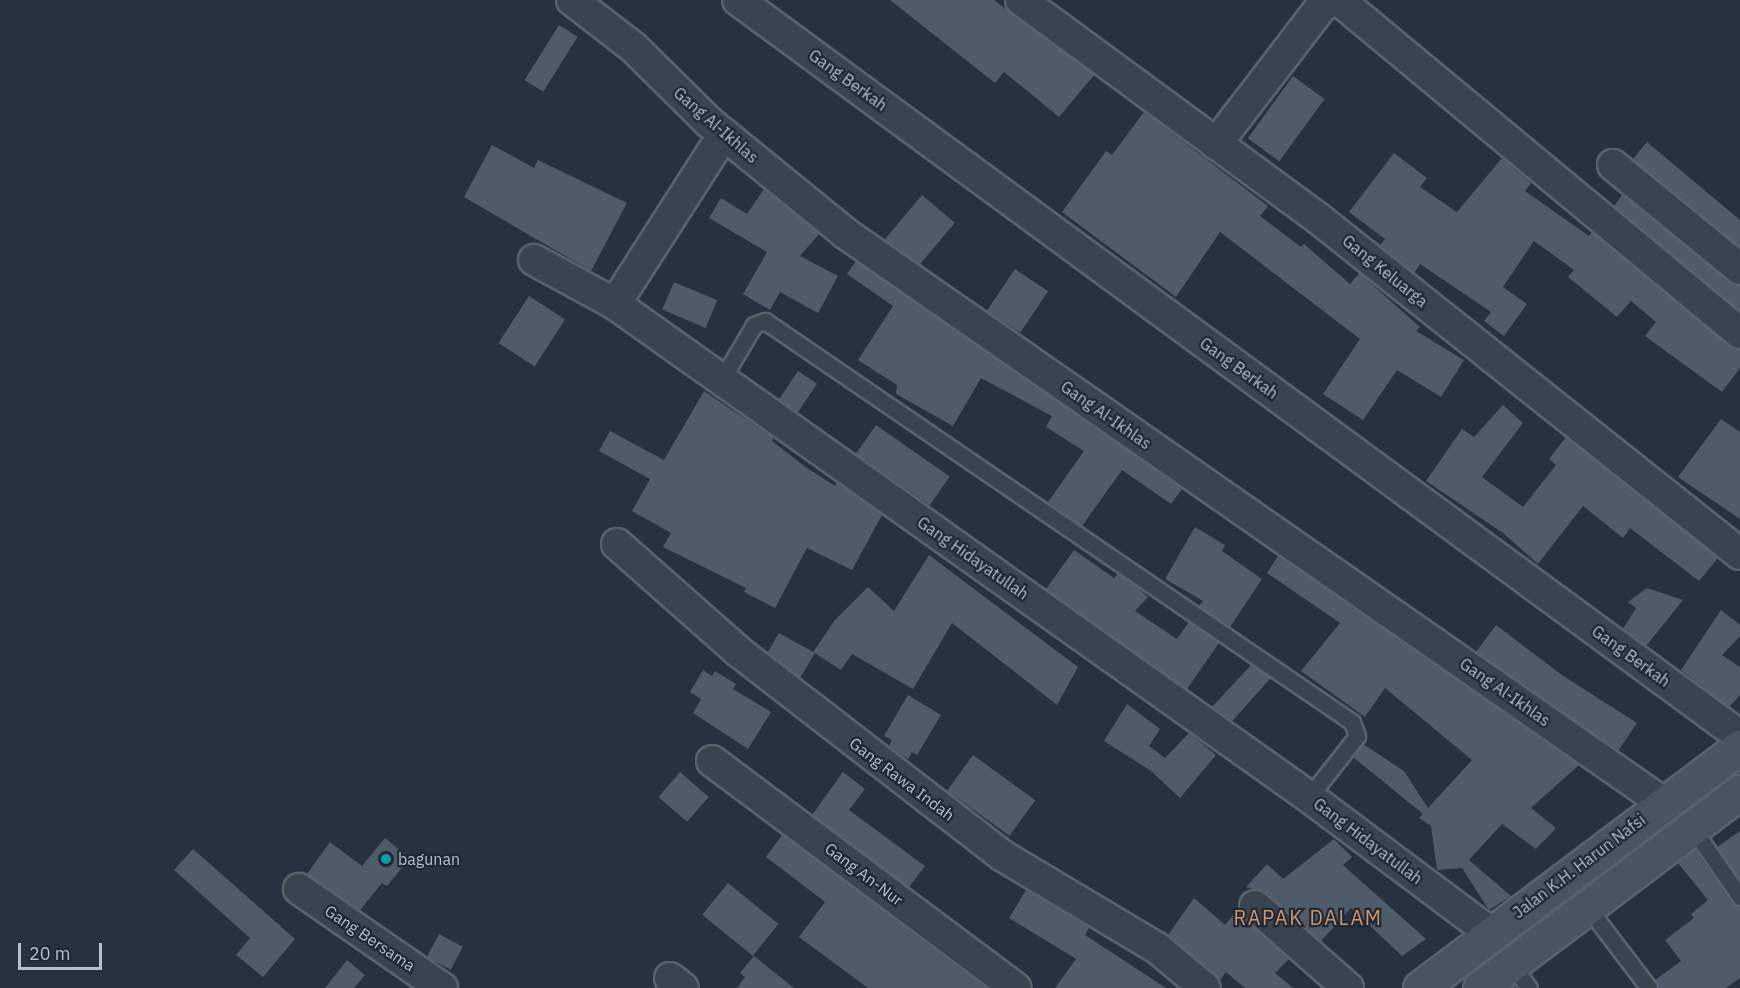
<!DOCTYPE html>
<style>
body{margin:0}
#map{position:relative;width:1740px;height:988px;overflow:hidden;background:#26323f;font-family:"IBM Plex Sans",sans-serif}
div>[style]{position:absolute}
.building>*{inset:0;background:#505b6a;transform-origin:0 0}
.roads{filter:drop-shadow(2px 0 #58626d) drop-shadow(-2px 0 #58626d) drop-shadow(0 2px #58626d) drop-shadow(0 -2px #58626d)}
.service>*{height:15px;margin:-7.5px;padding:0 7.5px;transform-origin:7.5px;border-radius:7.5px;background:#3a444f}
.minor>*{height:30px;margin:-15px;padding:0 15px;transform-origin:15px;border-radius:15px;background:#3a444f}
.secondary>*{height:33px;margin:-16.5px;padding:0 16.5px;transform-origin:16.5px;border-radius:16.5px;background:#495362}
.dots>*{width:16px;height:16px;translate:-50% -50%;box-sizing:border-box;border:3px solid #1f2935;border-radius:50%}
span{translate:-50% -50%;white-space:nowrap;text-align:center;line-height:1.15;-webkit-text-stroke:4.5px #1f2935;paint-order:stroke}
.street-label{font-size:16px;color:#b7bfca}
.poi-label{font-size:16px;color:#b7bfca}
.left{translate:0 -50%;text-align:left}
.quarter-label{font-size:20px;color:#d1936a;letter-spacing:1.5px}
.scale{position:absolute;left:18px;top:943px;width:84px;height:27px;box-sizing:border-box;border:3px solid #b7bfca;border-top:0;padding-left:8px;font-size:18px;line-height:21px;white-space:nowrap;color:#b7bfca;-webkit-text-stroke:4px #1f2935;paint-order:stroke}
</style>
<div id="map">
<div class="building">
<i style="clip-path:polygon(890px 0,994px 0,1094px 75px,1059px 117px,1004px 72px,995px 83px)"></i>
<i style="left:559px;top:25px;width:22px;height:65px;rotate:32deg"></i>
<i style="left:1293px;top:76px;width:39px;height:77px;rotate:36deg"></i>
<i style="clip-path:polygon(1144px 112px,1268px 206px,1260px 216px,1301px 247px,1304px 244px,1350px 284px,1359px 273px,1420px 327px,1416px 331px,1464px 360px,1441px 397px,1397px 370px,1363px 420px,1323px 394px,1360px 339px,1220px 232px,1176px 297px,1062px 212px,1106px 151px,1112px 155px)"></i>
<i style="clip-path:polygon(1647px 142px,1740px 220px,1740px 247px,1633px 159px)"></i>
<i style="clip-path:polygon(492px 145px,534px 168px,538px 160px,627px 203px,591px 271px,464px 197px)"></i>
<i style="clip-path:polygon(1394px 153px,1427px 178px,1420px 187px,1457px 212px,1502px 158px,1531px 183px,1525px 191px,1589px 236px,1592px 232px,1729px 346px,1740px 350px,1740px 368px,1722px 392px,1645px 336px,1656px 322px,1631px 301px,1617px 317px,1568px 277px,1574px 270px,1534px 241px,1503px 287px,1527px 304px,1504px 336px,1484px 321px,1491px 312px,1420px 264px,1414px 273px,1380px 245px,1385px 239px,1349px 212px)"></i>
<i style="clip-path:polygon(764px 189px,819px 234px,800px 256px,838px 276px,818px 313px,780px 292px,770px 310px,743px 294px,767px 252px,709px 218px,721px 198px,747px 214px)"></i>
<i style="left:922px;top:195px;width:43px;height:58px;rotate:40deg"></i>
<i style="clip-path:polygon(1622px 195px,1729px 282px,1740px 286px,1740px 311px,1614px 206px)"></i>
<i style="clip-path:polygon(856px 261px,1182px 489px,1171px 504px,1122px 470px,1082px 526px,1048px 502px,1084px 451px,1046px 427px,1052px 416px,981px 378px,953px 426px,896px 394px,897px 385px,858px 360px,893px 306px,847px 274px)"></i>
<i style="left:1015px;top:269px;width:40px;height:50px;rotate:34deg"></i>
<i style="left:674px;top:282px;width:47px;height:30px;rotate:23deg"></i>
<i style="left:529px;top:296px;width:43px;height:56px;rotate:33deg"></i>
<i style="left:798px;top:371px;width:23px;height:34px;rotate:34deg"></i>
<i style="clip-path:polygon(704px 391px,774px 438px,772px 441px,807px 468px,835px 486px,837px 483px,882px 515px,852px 570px,807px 548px,775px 608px,744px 592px,746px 588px,663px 547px,671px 533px,632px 511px,650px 479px,599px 451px,610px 431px,664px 460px)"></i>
<i style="clip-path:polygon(1503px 405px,1523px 423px,1482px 477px,1523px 507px,1556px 465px,1549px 459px,1566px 437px,1718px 558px,1699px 581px,1630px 528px,1623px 538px,1583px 506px,1538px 564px,1503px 533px,1426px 481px,1462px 429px,1474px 437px)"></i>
<i style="clip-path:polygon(1721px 419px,1740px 432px,1740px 519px,1678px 477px)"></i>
<i style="left:876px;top:425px;width:90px;height:35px;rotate:35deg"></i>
<i style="clip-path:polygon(1195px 527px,1225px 545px,1222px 551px,1262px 579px,1230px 627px,1199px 606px,1203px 601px,1165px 579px)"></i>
<i style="clip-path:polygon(1074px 550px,1114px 578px,1118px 574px,1133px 584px,1148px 597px,1135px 611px,1177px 639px,1189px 622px,1219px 643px,1187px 689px,1046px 589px)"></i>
<i style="clip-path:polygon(929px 555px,1078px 667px,1057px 705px,952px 623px,913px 689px,852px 654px,841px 670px,813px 652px,835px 620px,868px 587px,894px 611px)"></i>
<i style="clip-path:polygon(1278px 556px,1579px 765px,1531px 808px,1556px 828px,1536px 849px,1502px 824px,1469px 860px,1511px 896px,1505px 900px,1489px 910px,1462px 868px,1437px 870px,1431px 826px,1419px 818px,1423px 814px,1353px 757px,1363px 744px,1404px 771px,1428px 808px,1472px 760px,1385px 688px,1365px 717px,1301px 671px,1340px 623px,1267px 573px)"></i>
<i style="clip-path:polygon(1647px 588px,1683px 600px,1646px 646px,1623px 629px,1636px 608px,1628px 602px)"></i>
<i style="clip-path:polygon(1721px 610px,1740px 625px,1740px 636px,1722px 655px,1740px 667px,1740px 695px,1729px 707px,1681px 670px)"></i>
<i style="clip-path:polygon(1496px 625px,1562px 675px,1637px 723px,1618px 751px,1476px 652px)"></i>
<i style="clip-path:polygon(779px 633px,815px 653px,800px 678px,768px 652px)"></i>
<i style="clip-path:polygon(1251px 665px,1271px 678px,1232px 721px,1212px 707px)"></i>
<i style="clip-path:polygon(703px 670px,712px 676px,715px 671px,736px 684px,733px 689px,771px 712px,748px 749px,693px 713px,701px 699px,690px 692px)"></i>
<i style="clip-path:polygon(908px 695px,941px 715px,917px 755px,912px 752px,908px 759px,889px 746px,892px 740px,884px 736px)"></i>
<i style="clip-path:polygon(1127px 704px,1160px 729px,1149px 746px,1165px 758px,1189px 733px,1216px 755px,1180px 798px,1151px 771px,1104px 741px)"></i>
<i style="left:973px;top:755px;width:77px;height:44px;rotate:36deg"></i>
<i style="left:680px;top:772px;width:38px;height:33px;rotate:41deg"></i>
<i style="clip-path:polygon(843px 772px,865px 789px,849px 810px,925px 866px,909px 887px,812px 815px)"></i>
<i style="clip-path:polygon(1740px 831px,1740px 880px,1717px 847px)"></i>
<i style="clip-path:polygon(782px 835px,986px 988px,868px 988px,799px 937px,825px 902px,766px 857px)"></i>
<i style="clip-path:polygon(385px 838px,406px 855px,405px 864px,387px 886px,382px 883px,360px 910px,307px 874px,330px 842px,362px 866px)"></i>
<i style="clip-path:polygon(1334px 839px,1352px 857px,1343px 865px,1426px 939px,1402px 956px,1351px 908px,1321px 941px,1266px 893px,1246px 887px,1267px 864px,1283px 879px)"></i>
<i style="clip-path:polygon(193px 849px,295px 939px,263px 977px,236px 955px,250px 938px,174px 870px)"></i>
<i style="clip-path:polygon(1695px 850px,1732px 903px,1740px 907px,1740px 978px,1726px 988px,1659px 988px,1655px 980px,1681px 961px,1665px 940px,1694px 918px,1691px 914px,1708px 900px,1678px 863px)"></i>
<i style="left:728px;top:883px;width:65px;height:41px;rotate:39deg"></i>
<i style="clip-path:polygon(1026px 890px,1089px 928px,1085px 935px,1166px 988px,1055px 988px,1076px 959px,1009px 918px)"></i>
<i style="clip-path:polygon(1194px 898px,1225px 925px,1238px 909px,1244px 919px,1289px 959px,1275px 973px,1293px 988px,1245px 988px,1226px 972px,1220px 980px,1168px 935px)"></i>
<i style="left:439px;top:934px;width:27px;height:26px;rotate:28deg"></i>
<i style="clip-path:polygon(754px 956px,794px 988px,737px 988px,745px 977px,740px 973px)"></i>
<i style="clip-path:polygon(347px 960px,365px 975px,354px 988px,325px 988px)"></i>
</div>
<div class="roads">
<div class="service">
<i style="left:722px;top:379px;width:63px;rotate:-59.3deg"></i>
<i style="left:754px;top:325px;width:12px;rotate:-20deg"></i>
<i style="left:765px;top:321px;width:711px;rotate:34.34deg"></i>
<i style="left:1352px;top:722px;width:15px;rotate:70deg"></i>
<i style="left:1357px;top:736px;width:78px;rotate:128.2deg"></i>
<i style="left:1693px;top:829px;width:83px;rotate:55.3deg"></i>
<i style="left:1588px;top:908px;width:101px;rotate:52.7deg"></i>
<i style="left:1511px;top:964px;width:30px;rotate:53deg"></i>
</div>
<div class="minor">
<i style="left:572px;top:0;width:78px;rotate:37.7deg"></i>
<i style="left:634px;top:48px;width:105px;rotate:44.6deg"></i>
<i style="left:709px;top:122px;width:176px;rotate:39.2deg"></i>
<i style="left:845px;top:233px;width:996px;rotate:34.86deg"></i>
<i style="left:738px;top:0;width:1243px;rotate:36.3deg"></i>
<i style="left:1021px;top:0;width:370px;rotate:36.3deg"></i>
<i style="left:1319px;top:219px;width:538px;rotate:38.51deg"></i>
<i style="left:1339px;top:0;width:521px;rotate:39.71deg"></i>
<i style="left:724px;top:134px;width:202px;rotate:122.7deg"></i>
<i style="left:615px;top:304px;width:851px;rotate:35.39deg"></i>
<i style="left:1309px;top:797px;width:227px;rotate:36.8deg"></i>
<i style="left:1216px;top:144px;width:173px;rotate:-52.5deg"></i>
<i style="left:1321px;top:7px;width:14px;rotate:-30deg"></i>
<i style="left:1613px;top:165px;width:164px;rotate:39.3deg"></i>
<i style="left:534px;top:260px;width:92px;rotate:28.5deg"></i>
<i style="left:617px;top:544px;width:163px;rotate:41.5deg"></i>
<i style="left:739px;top:652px;width:334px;rotate:37.7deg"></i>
<i style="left:1003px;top:856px;width:179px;rotate:30.9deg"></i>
<i style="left:1157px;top:948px;width:62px;rotate:39.8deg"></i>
<i style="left:712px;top:761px;width:379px;rotate:36.8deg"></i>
<i style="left:299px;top:889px;width:174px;rotate:34.7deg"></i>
<i style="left:1255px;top:906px;width:124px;rotate:41.4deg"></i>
<i style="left:670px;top:978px;width:16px;rotate:38deg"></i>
</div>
<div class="secondary">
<i style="left:1420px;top:988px;width:401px;rotate:-37deg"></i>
<i style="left:1480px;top:988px;width:326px;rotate:-37deg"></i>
</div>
</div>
<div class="dots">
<i style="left:386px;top:859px;background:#0f9aa8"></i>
</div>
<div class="street-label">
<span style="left:848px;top:80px;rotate:36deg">Gang Berkah</span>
<span style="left:716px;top:125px;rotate:41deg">Gang Al-Ikhlas</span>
<span style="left:1385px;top:271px;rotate:39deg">Gang Keluarga</span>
<span style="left:1239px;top:368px;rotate:36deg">Gang Berkah</span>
<span style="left:1106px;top:415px;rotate:35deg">Gang Al-Ikhlas</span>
<span style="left:973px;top:558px;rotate:35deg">Gang Hidayatullah</span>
<span style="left:1631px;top:656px;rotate:36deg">Gang Berkah</span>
<span style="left:1505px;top:692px;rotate:35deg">Gang Al-Ikhlas</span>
<span style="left:902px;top:779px;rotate:37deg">Gang Rawa Indah</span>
<span style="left:1368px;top:841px;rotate:37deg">Gang Hidayatullah</span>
<span style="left:1579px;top:866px;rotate:-37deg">Jalan K.H. Harun Nafsi</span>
<span style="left:864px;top:874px;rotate:37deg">Gang An-Nur</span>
<span style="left:370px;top:938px;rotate:34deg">Gang Bersama</span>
</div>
<div class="poi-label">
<span class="left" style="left:398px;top:859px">bagunan</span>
</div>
<div class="quarter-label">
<span style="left:1308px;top:917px">RAPAK DALAM</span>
</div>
<div class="scale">20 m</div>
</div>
